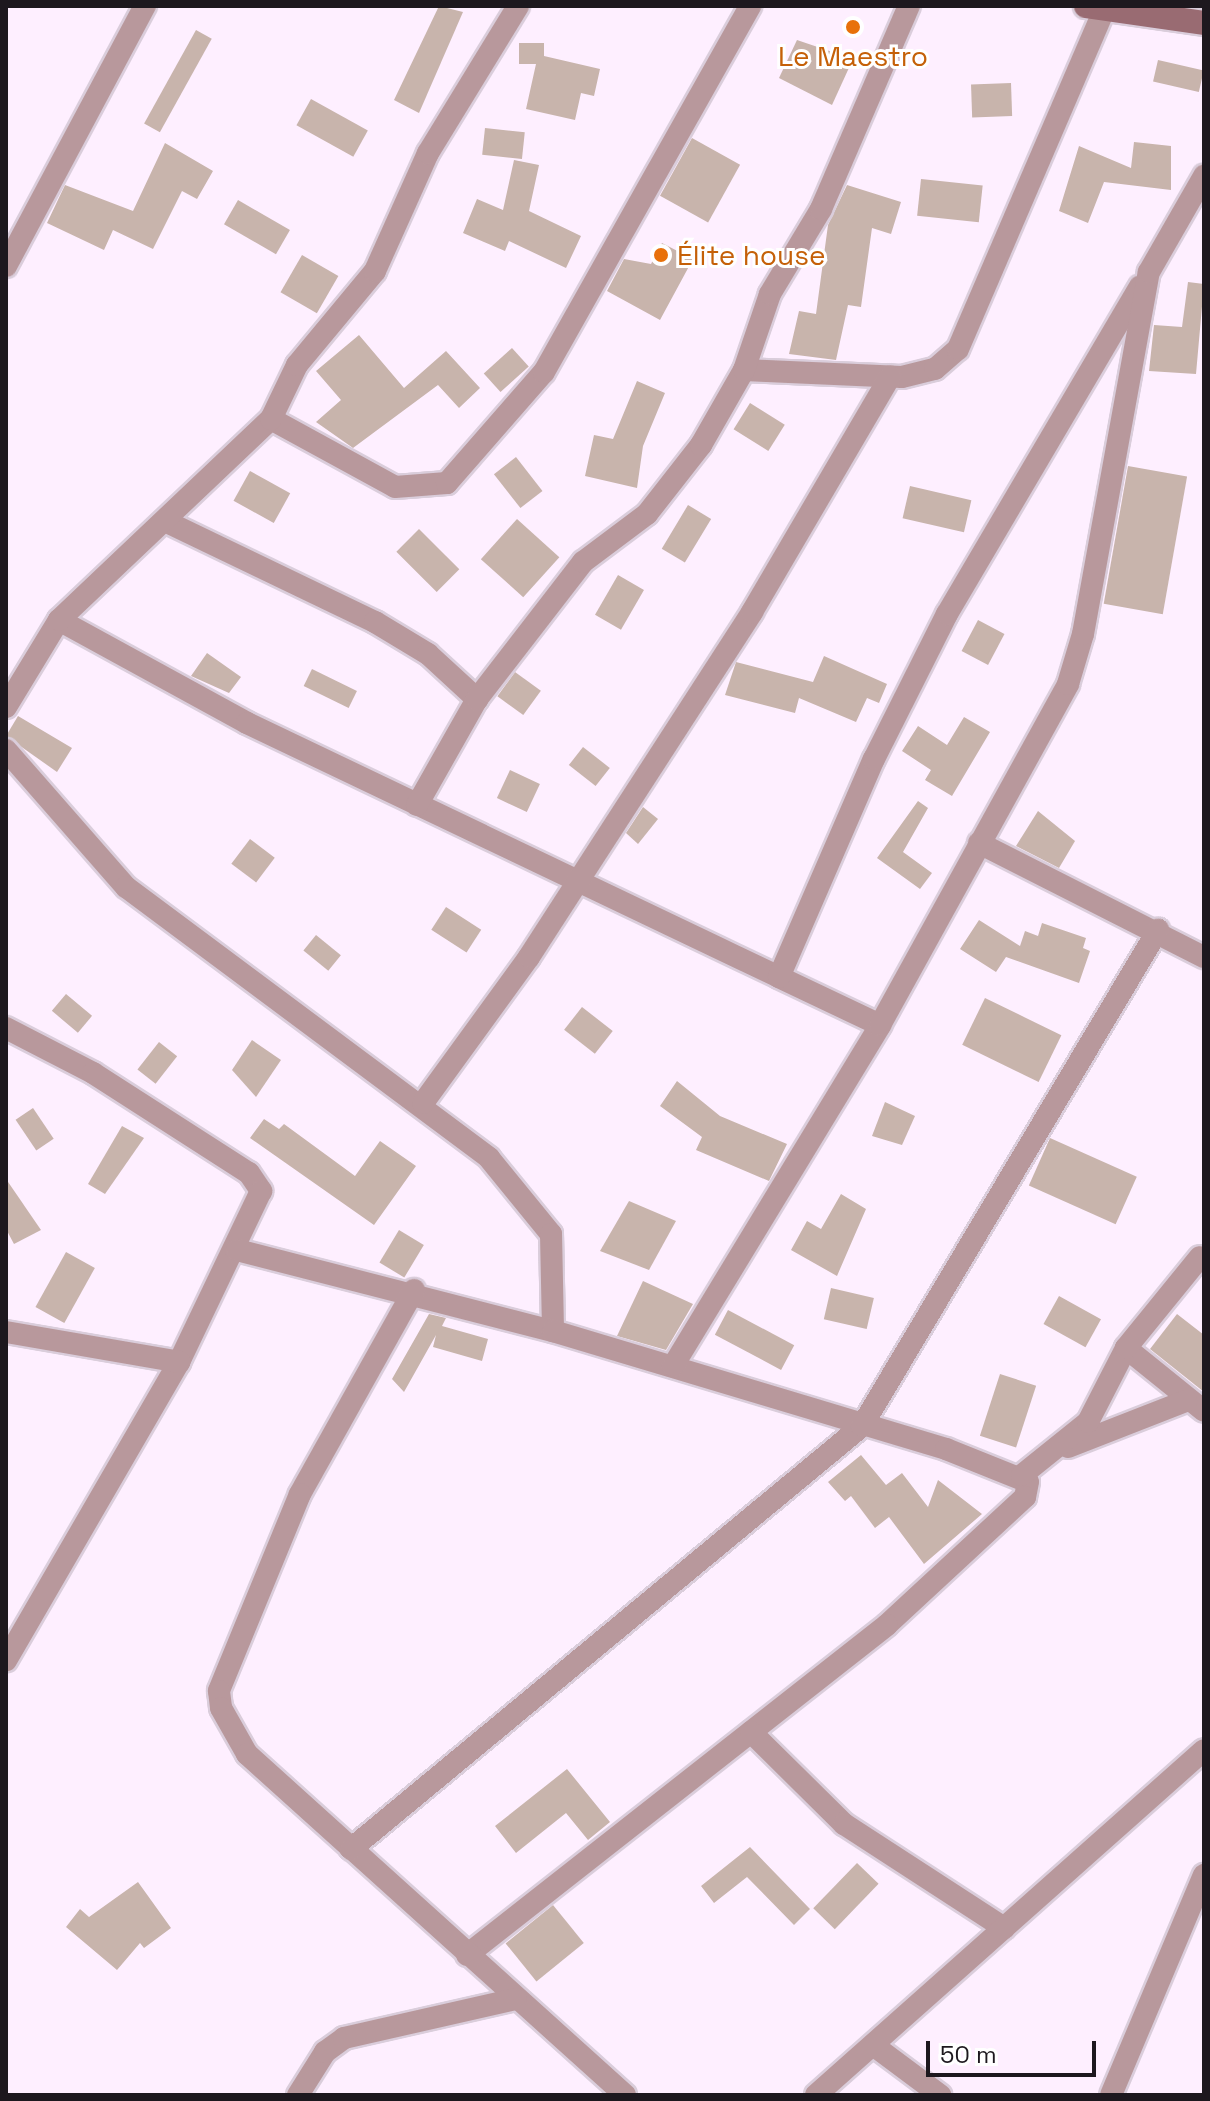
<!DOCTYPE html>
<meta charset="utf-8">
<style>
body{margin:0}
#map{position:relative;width:1210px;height:2101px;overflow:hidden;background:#feefff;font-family:"Space Grotesk",sans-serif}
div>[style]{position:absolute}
.building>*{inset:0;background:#c8b4ac;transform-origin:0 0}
.roads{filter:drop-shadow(2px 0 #dacddb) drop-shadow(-2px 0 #dacddb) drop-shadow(0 2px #dacddb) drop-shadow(0 -2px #dacddb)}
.street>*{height:22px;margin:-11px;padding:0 11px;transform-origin:11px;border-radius:11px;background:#b8989c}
.secondary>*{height:24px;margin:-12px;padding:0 12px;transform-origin:12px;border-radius:12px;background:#996b72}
.dots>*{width:22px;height:22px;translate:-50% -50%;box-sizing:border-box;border:4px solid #fff;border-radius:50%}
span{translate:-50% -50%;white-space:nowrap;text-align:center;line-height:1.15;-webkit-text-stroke:6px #fff;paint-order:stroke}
.food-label{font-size:28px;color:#c56008}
.left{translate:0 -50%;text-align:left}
.frame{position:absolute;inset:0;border:8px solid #1d181e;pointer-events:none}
.scale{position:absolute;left:926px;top:2041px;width:170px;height:36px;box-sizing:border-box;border:4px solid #1d181e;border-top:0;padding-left:10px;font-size:24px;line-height:28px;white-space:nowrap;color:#1d181e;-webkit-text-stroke:6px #fff;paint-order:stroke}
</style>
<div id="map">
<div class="building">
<i style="clip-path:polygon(439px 6px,463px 12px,419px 113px,394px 100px)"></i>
<i style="left:196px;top:30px;width:18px;height:107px;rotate:29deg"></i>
<i style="clip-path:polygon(797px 40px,853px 59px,832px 105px,779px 78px)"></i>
<i style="clip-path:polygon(519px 43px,544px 43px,544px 56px,600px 69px,594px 96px,581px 93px,575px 120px,526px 109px,536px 64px,519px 64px)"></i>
<i style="left:1158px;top:60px;width:47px;height:22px;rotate:13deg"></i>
<i style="left:1011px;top:83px;width:33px;height:40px;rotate:88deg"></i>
<i style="left:311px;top:99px;width:65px;height:30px;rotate:29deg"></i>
<i style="left:485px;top:128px;width:40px;height:27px;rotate:6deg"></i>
<i style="left:692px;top:138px;width:55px;height:66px;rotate:29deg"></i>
<i style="clip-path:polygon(1134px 142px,1171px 146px,1171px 190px,1104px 182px,1088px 223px,1059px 211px,1079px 146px,1131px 168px)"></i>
<i style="clip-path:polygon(165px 143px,213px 171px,197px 199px,182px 191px,153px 249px,113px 230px,104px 250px,47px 223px,65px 185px,133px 211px)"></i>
<i style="clip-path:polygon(514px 160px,539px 165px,529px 211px,581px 236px,566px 268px,509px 241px,505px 251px,463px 233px,477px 199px,503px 210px)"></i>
<i style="left:921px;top:179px;width:62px;height:37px;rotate:6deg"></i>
<i style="clip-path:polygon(847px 185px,901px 202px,891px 234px,872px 228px,861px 307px,848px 305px,836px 360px,789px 354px,799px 311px,816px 314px,828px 225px)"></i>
<i style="left:238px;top:200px;width:60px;height:28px;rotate:30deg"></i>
<i style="clip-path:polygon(662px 243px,693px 259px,660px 320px,607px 291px,624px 259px,651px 264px)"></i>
<i style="left:302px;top:255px;width:42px;height:43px;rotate:30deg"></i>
<i style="clip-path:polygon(1188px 282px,1204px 284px,1196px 374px,1149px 371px,1154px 325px,1182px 327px)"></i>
<i style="clip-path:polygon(359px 335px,404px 388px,446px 351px,480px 388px,459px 408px,438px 385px,353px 448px,316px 422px,341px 400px,316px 371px)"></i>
<i style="left:512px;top:348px;width:25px;height:38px;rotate:48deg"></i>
<i style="clip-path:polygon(637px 381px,665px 393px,643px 446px,637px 488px,585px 476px,594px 435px,613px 439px)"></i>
<i style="left:750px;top:403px;width:41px;height:31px;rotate:32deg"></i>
<i style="left:516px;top:457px;width:43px;height:28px;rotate:52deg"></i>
<i style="left:1128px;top:466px;width:60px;height:140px;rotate:10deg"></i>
<i style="left:250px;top:471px;width:46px;height:34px;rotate:29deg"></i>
<i style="left:910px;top:486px;width:63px;height:33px;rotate:13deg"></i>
<i style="left:688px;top:505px;width:27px;height:51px;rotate:31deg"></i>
<i style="left:517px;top:519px;width:57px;height:54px;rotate:42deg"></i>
<i style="left:419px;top:529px;width:57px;height:32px;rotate:45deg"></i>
<i style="left:618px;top:575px;width:30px;height:46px;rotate:30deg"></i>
<i style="left:978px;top:620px;width:30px;height:35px;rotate:28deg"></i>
<i style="clip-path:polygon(207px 653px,241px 677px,229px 693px,191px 676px)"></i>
<i style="clip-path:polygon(824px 656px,887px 684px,879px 703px,867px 698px,856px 722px,799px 698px,795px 713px,725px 695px,736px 662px,813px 682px)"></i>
<i style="left:312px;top:669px;width:50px;height:19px;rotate:26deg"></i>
<i style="left:515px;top:672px;width:32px;height:30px;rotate:36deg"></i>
<i style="clip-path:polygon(18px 716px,72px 748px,57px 772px,6px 736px)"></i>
<i style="clip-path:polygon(964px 717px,990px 732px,952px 796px,925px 780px,931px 770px,902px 751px,918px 726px,947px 745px)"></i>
<i style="left:583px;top:747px;width:34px;height:23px;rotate:38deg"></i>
<i style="left:510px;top:770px;width:33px;height:31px;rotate:25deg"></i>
<i style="clip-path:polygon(918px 801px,928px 808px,903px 852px,932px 873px,920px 889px,877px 858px)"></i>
<i style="clip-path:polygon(643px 807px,658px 819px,638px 844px,626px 833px)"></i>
<i style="clip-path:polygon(1038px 811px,1075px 841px,1059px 868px,1016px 846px)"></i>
<i style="left:250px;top:839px;width:31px;height:31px;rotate:37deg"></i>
<i style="left:446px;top:907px;width:42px;height:27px;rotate:33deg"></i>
<i style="clip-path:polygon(979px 920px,1020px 946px,1025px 931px,1038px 936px,1042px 923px,1086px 938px,1083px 948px,1090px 951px,1079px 983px,1006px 957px,996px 972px,960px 949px)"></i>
<i style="left:316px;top:935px;width:32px;height:20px;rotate:39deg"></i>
<i style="left:66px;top:994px;width:34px;height:22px;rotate:40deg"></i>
<i style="left:985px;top:998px;width:85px;height:52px;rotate:26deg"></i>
<i style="left:582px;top:1007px;width:39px;height:29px;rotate:38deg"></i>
<i style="clip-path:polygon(252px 1040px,281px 1060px,256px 1097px,232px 1070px)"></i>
<i style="left:159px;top:1042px;width:23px;height:35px;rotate:38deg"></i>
<i style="clip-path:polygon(677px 1081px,720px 1116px,787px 1144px,769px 1181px,696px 1150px,702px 1137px,660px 1106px)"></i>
<i style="clip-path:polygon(885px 1102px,915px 1116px,902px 1145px,872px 1136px)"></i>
<i style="left:33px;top:1108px;width:37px;height:21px;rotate:56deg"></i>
<i style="clip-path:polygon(264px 1119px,279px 1129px,284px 1124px,355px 1176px,380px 1141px,416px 1166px,374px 1225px,250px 1138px)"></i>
<i style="clip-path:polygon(122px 1126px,144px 1138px,105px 1194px,88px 1184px)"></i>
<i style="left:1050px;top:1138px;width:95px;height:52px;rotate:24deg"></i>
<i style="clip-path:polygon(6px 1179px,41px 1230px,14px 1244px,6px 1229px)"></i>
<i style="clip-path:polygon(841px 1194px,866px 1209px,837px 1276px,791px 1250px,807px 1221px,821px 1229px)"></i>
<i style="clip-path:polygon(629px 1201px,676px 1221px,649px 1270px,600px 1251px)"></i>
<i style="left:399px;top:1230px;width:29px;height:38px;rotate:31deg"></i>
<i style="left:66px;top:1252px;width:33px;height:63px;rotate:29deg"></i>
<i style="clip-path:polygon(643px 1281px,693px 1304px,666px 1350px,617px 1336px)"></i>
<i style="left:831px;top:1288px;width:44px;height:32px;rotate:13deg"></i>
<i style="left:1059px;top:1296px;width:48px;height:32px;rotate:29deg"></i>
<i style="left:728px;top:1310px;width:75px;height:28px;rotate:28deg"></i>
<i style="clip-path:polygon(429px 1314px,446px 1318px,442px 1326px,488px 1339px,482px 1361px,433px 1347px,436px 1335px,404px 1392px,392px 1379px)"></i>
<i style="clip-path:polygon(1177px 1314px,1204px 1335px,1204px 1392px,1150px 1349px)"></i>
<i style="left:1000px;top:1374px;width:38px;height:65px;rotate:18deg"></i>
<i style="clip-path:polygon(861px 1455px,886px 1485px,902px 1473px,928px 1507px,938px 1480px,982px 1514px,924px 1564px,889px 1517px,875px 1528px,851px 1496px,845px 1501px,828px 1482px)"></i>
<i style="clip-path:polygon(567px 1769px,610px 1822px,588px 1840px,566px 1813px,516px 1853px,495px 1826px)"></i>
<i style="clip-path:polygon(750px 1847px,810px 1909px,794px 1925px,747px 1877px,714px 1903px,701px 1886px)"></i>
<i style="left:857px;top:1863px;width:30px;height:63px;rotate:44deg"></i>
<i style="clip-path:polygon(138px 1882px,171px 1928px,144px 1948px,140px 1943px,117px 1970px,66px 1927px,80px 1909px,89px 1917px)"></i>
<i style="left:553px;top:1905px;width:49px;height:61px;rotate:51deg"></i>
</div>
<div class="roads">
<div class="street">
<i style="left:6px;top:266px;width:295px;rotate:-61.9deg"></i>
<i style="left:744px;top:370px;width:158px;rotate:2.5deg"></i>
<i style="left:902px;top:377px;width:34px;rotate:-14deg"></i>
<i style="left:935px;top:369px;width:30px;rotate:-41deg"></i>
<i style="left:958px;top:349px;width:371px;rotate:-66.7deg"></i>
<i style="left:271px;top:419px;width:141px;rotate:28.7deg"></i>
<i style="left:395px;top:487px;width:52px;rotate:-4.4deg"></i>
<i style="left:447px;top:483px;width:147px;rotate:-48.9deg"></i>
<i style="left:544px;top:372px;width:420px;rotate:-60.6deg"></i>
<i style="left:167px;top:522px;width:231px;rotate:25.7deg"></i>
<i style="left:375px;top:622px;width:62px;rotate:31.1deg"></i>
<i style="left:428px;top:654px;width:67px;rotate:42.6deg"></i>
<i style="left:59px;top:620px;width:214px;rotate:28.7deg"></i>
<i style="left:247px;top:723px;width:590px;rotate:25.52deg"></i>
<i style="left:6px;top:707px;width:102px;rotate:-58.7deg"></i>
<i style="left:59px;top:620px;width:292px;rotate:-43.5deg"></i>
<i style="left:271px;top:419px;width:60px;rotate:-64.3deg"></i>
<i style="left:297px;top:365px;width:122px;rotate:-50.3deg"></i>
<i style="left:375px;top:271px;width:129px;rotate:-65.8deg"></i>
<i style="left:428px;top:153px;width:172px;rotate:-58.5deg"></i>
<i style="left:6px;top:750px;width:182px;rotate:48.8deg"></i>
<i style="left:126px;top:887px;width:453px;rotate:36.7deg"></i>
<i style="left:489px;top:1158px;width:98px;rotate:50.8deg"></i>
<i style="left:551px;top:1234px;width:97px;rotate:88.8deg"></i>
<i style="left:417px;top:805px;width:122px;rotate:-60.5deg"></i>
<i style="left:477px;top:699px;width:173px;rotate:-52.3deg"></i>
<i style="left:583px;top:562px;width:80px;rotate:-36.9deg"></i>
<i style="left:647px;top:514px;width:88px;rotate:-52deg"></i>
<i style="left:701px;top:445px;width:86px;rotate:-60.2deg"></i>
<i style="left:744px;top:370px;width:80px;rotate:-71.1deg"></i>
<i style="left:770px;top:294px;width:99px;rotate:-59deg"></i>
<i style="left:821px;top:209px;width:221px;rotate:-66.6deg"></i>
<i style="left:979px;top:843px;width:252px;rotate:26.9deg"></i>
<i style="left:880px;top:1025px;width:112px;rotate:-154.6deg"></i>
<i style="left:779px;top:977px;width:238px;rotate:-66.5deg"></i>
<i style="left:874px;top:759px;width:162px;rotate:-63.3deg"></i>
<i style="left:947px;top:614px;width:380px;rotate:-59.5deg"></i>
<i style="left:6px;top:1028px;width:98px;rotate:27.3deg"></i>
<i style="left:93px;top:1073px;width:185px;rotate:32.7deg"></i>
<i style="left:249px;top:1173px;width:22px;rotate:56deg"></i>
<i style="left:261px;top:1191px;width:190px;rotate:115.6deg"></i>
<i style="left:179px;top:1362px;width:345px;rotate:120.1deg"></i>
<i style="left:423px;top:1103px;width:180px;rotate:-54deg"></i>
<i style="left:529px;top:957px;width:411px;rotate:-57.1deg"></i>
<i style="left:752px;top:612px;width:273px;rotate:-59.6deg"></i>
<i style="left:237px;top:1250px;width:326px;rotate:14.4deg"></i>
<i style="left:553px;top:1331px;width:410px;rotate:16.7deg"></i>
<i style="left:946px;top:1449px;width:88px;rotate:21.9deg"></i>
<i style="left:1028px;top:1482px;width:15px;rotate:101deg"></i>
<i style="left:1025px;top:1497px;width:188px;rotate:137.2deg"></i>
<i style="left:887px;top:1625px;width:534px;rotate:141.84deg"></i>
<i style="left:414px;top:1290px;width:234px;rotate:119.2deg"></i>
<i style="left:300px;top:1494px;width:213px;rotate:112.4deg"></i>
<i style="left:219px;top:1691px;width:17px;rotate:83deg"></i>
<i style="left:221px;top:1708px;width:53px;rotate:60.5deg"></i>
<i style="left:247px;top:1754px;width:509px;rotate:42.05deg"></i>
<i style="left:6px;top:1332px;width:176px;rotate:9.8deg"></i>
<i style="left:1126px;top:1348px;width:100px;rotate:38.9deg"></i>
<i style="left:673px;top:1366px;width:399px;rotate:-58.7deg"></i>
<i style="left:880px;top:1025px;width:389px;rotate:-61.1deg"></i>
<i style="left:1068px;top:684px;width:52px;rotate:-73.3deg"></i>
<i style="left:1083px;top:634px;width:368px;rotate:-79.7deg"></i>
<i style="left:1149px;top:272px;width:111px;rotate:-60.2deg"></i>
<i style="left:1068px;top:1447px;width:127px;rotate:-21.3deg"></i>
<i style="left:1022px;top:1475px;width:85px;rotate:-38.8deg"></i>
<i style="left:1088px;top:1422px;width:83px;rotate:-62.8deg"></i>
<i style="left:1126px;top:1348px;width:117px;rotate:-50.9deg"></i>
<i style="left:751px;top:1732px;width:131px;rotate:44.7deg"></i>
<i style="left:844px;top:1824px;width:191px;rotate:33deg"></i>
<i style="left:351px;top:1849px;width:663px;rotate:-39.62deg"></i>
<i style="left:862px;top:1426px;width:578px;rotate:-59.17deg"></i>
<i style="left:873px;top:2045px;width:84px;rotate:36.7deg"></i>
<i style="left:298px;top:2095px;width:51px;rotate:-57.9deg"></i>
<i style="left:325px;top:2052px;width:24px;rotate:-36deg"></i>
<i style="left:344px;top:2038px;width:176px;rotate:-12.8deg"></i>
<i style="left:816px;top:2095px;width:519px;rotate:-41.64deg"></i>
<i style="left:1111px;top:2095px;width:239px;rotate:-67.1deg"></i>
</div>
<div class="secondary">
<i style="left:1086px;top:6px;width:119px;rotate:8.2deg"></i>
</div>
</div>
<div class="dots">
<i style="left:853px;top:27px;background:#e8710a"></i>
<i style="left:661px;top:255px;background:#e8710a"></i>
</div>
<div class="food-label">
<span style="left:853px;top:56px">Le Maestro</span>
<span class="left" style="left:677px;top:255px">Élite house</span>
</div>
<div class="frame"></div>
<div class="scale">50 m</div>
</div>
